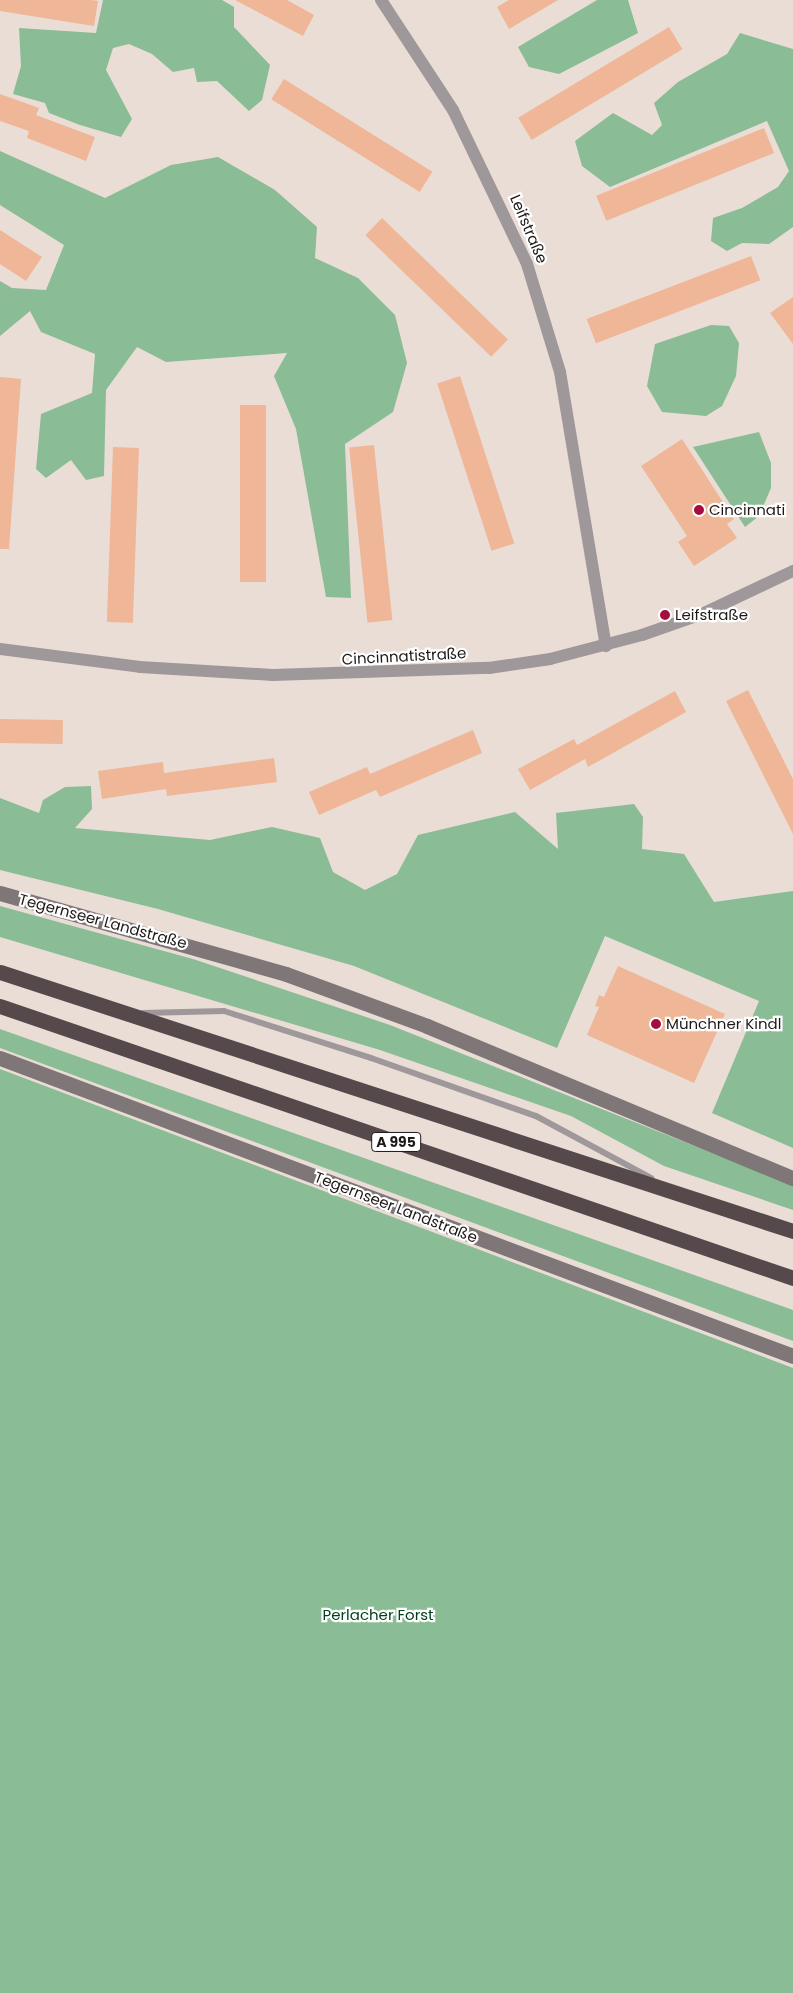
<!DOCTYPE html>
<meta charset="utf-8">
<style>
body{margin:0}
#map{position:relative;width:793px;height:1993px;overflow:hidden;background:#eaddd6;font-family:Poppins,sans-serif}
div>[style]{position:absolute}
.green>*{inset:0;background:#8abc95}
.building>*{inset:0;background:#efb697;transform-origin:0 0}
.lane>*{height:6px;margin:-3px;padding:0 3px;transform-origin:3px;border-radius:3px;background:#9f989a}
.street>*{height:12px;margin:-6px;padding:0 6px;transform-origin:6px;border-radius:6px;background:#9f989a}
.secondary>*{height:15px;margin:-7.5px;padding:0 7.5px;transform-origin:7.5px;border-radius:7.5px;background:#7f7678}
.highway>*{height:15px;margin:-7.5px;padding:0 7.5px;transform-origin:7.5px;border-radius:7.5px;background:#55494c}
.dots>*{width:14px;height:14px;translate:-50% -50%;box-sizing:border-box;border:2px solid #fff;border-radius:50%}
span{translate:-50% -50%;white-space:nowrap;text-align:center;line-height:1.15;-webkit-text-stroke:4.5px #fff;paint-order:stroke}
.shield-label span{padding:1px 4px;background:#fff;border:1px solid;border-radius:4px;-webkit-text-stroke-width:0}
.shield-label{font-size:14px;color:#1e1917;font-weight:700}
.street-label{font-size:15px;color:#1e1917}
.poi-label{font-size:15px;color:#1e1917}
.left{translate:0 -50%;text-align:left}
.park-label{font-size:15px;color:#02411c}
</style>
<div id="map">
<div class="green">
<i style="clip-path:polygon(103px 0,222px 0,234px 7px,234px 27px,270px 65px,262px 100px,249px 111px,217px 81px,197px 82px,194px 68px,173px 72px,152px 54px,129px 44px,113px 48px,106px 70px,132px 119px,121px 137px,80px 125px,49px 113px,45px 103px,13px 94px,21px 66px,19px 28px,96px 33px)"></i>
<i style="clip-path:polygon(597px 0,628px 0,638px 33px,559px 74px,529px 67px,518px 47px)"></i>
<i style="clip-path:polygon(740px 33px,793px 49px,793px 227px,769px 244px,742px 243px,727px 251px,711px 241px,713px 218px,742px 208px,778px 187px,789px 171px,767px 121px,610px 187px,582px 166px,575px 141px,613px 113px,652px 135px,662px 125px,654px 103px,678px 82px,727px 54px)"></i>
<i style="clip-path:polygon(0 151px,105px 198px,171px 165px,218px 157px,275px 190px,317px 227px,315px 258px,358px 278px,395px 315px,407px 363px,393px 412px,345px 444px,351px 598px,326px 597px,296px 429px,274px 376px,287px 353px,166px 362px,137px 347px,106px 390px,104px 476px,86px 480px,71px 460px,46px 478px,36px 469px,41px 414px,92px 393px,95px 354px,41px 332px,30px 311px,0 336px,0 281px,12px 288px,46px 290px,64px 245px,0 205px)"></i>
<i style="clip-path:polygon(711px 325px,729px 326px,739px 343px,736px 376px,722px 406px,706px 416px,662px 412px,647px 386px,655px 344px)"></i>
<i style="clip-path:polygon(759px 432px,771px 463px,771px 488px,759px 516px,745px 527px,693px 447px)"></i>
<i style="clip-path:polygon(91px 786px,92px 809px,75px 828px,210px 840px,272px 827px,320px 838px,333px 872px,365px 890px,397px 874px,418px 835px,515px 812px,558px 849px,556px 813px,634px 804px,643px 817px,642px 849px,684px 854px,714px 902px,793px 891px,793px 1148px,712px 1113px,759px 1001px,605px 936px,557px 1048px,354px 966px,158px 909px,0 870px,0 798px,39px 813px,43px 800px,65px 787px)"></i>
<i style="clip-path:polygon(0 906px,193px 959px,390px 1025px,793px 1185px,793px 1210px,664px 1166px,571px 1116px,380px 1050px,0 937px)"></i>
<i style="clip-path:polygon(0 1029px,793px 1310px,793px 1341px,0 1048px)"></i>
<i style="clip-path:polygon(0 1069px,793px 1368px,793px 1993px,0 1993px)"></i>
</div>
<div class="building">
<i style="clip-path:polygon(0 0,91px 0,98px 1px,94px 26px,0 11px)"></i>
<i style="clip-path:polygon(235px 0,287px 0,314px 15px,303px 36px)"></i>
<i style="clip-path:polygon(509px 0,558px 0,509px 29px,497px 7px)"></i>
<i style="left:669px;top:27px;width:26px;height:176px;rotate:59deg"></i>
<i style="left:284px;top:79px;width:175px;height:24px;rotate:32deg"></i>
<i style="clip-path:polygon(0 94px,39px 108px,36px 115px,95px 137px,86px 161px,27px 138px,29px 131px,0 121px)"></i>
<i style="left:764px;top:128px;width:27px;height:181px;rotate:68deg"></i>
<i style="left:382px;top:218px;width:175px;height:24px;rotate:44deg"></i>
<i style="clip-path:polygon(0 230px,42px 257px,26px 281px,0 264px)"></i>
<i style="left:751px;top:256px;width:26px;height:176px;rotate:69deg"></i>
<i style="clip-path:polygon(793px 297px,793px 344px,770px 313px)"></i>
<i style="left:460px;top:376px;width:176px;height:24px;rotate:72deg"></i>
<i style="clip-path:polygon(0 377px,21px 379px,9px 549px,0 549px)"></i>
<i style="left:240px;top:405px;width:26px;height:177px"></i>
<i style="clip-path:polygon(682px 439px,734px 519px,727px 524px,737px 538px,694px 566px,678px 542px,687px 536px,641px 466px)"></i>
<i style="left:374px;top:445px;width:176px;height:25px;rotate:84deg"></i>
<i style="left:113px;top:447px;width:26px;height:175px;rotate:2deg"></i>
<i style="clip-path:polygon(748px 690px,793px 779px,793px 834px,726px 701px)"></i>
<i style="clip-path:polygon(675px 691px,686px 712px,588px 767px,585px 759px,530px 790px,518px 769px,574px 739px,577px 745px)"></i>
<i style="left:0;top:719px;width:63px;height:24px;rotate:1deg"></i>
<i style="clip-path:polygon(473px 730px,482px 753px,380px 797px,376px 790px,319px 815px,309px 792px,367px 767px,370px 774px)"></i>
<i style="clip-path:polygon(274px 758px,277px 782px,167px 796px,166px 789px,102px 799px,98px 771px,163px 762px,164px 773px)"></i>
<i style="clip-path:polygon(618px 966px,725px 1014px,694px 1083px,587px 1035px,599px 1007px,595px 1006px,599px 995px,604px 997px)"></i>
</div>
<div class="lane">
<i style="left:143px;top:1013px;width:81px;rotate:-1.4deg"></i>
<i style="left:224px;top:1011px;width:154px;rotate:17.7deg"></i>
<i style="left:371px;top:1058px;width:175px;rotate:19.4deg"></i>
<i style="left:536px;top:1116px;width:131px;rotate:28.3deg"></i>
</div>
<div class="street">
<i style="left:381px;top:0;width:131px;rotate:56.8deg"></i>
<i style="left:453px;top:110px;width:171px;rotate:64.3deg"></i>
<i style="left:527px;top:264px;width:113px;rotate:73deg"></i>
<i style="left:560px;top:372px;width:278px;rotate:80.5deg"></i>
<i style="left:0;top:649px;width:141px;rotate:7.3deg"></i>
<i style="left:140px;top:667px;width:133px;rotate:3.4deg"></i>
<i style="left:273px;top:675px;width:216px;rotate:-1.9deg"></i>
<i style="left:489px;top:668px;width:62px;rotate:-8.4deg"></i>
<i style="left:550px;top:659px;width:95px;rotate:-14.6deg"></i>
<i style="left:642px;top:635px;width:64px;rotate:-19.3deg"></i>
<i style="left:702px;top:614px;width:101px;rotate:-25.3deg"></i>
</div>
<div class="secondary">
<i style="left:0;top:893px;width:297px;rotate:15.8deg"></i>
<i style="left:286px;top:974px;width:150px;rotate:20.2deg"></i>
<i style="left:427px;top:1026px;width:396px;rotate:22.6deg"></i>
<i style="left:0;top:1058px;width:847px;rotate:20.6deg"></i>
</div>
<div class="highway">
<i style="left:0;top:972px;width:834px;rotate:18.09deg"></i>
<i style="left:0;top:1006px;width:838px;rotate:18.93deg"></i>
</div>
<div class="dots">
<i style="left:699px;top:510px;background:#a60d3c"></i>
<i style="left:665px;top:615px;background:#a60d3c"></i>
<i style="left:656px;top:1024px;background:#a60d3c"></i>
</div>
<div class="shield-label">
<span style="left:396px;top:1142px">A 995</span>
</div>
<div class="street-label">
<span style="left:529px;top:229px;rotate:67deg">Leifstraße</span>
<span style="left:404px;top:656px;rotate:-3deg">Cincinnatistraße</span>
<span style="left:103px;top:921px;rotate:15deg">Tegernseer Landstraße</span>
<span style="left:396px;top:1207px;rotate:21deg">Tegernseer Landstraße</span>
</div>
<div class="poi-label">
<span class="left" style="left:709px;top:510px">Cincinnati</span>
<span class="left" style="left:675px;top:615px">Leifstraße</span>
<span class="left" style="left:666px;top:1024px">Münchner Kindl</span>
</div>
<div class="park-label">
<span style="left:378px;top:1615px">Perlacher Forst</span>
</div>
</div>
